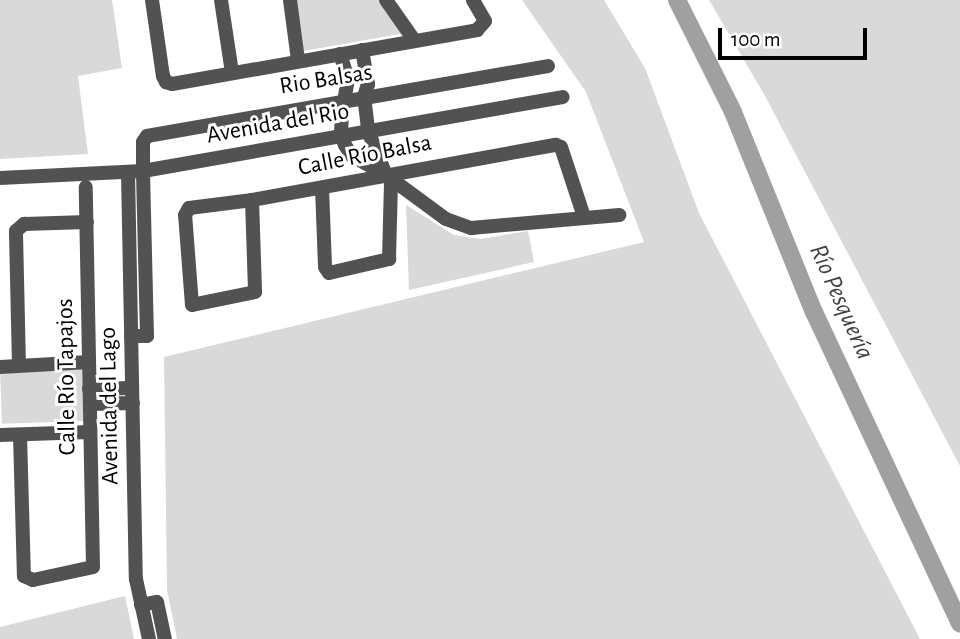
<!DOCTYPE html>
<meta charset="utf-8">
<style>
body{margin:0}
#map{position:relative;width:960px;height:639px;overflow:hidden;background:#fff;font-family:"Alegreya Sans",sans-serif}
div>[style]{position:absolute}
.green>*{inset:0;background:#d9d9d9;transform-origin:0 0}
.river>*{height:18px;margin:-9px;padding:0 9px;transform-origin:9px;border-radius:9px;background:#a0a0a0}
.minor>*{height:14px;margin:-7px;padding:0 7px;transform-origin:7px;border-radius:7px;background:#525252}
span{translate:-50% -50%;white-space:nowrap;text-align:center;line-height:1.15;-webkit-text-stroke:6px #fff;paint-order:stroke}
.street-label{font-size:24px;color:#000}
.water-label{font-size:26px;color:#414141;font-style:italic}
.scale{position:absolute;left:718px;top:28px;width:149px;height:32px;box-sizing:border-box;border:4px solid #000;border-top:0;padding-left:9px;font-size:21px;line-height:24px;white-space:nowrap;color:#000;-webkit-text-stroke:5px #fff;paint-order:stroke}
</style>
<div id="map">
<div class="green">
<i style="clip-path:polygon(0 0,112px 0,122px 68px,78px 76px,88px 154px,0 159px)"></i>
<i style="clip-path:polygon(296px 0,381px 0,406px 33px,303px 51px)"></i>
<i style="clip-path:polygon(522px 0,604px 0,645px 68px,699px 213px,920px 639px,177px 639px,167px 590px,164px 357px,644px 242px,586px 92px)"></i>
<i style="clip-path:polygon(709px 0,960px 0,960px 466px,765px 96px)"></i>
<i style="clip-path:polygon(406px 205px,454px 235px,480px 239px,528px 231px,534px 262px,409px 290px)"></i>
<i style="left:82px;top:367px;width:54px;height:82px;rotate:88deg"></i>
<i style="clip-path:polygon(125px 596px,134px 639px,0 639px,0 627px)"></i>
</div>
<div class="river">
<i style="left:677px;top:0;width:125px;rotate:63.4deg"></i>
<i style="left:733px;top:112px;width:216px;rotate:68deg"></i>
<i style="left:814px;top:312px;width:344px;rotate:64.9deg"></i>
</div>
<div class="minor">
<i style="left:152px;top:0;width:77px;rotate:81.8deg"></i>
<i style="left:163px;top:76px;width:7px;rotate:63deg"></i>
<i style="left:166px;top:82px;width:6px;rotate:18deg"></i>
<i style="left:172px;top:84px;width:310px;rotate:-10deg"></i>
<i style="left:477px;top:30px;width:12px;rotate:-48deg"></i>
<i style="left:485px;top:21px;width:24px;rotate:-120deg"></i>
<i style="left:221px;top:0;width:74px;rotate:81.4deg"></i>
<i style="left:290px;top:0;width:61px;rotate:82.4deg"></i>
<i style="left:386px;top:0;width:49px;rotate:55deg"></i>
<i style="left:362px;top:50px;width:35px;rotate:80deg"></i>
<i style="left:368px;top:84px;width:13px;rotate:108deg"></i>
<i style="left:364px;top:96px;width:35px;rotate:83deg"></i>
<i style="left:368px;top:131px;width:48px;rotate:67.8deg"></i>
<i style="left:340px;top:54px;width:26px;rotate:72deg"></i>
<i style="left:348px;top:79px;width:36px;rotate:100deg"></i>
<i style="left:342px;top:114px;width:22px;rotate:93deg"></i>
<i style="left:341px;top:136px;width:10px;rotate:66deg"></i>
<i style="left:345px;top:145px;width:13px;rotate:58deg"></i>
<i style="left:352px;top:156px;width:39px;rotate:29deg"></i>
<i style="left:386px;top:175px;width:74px;rotate:36.3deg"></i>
<i style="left:446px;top:219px;width:27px;rotate:20deg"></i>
<i style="left:471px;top:228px;width:149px;rotate:-5deg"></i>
<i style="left:128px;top:172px;width:407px;rotate:88.9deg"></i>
<i style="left:136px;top:579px;width:61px;rotate:77.8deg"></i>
<i style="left:0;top:178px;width:143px;rotate:-2.8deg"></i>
<i style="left:143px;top:171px;width:426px;rotate:-10deg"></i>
<i style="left:322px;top:188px;width:79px;rotate:87.8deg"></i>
<i style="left:325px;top:267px;width:7px;rotate:56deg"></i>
<i style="left:329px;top:273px;width:62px;rotate:-13.1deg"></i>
<i style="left:389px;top:259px;width:78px;rotate:-88.5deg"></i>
<i style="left:252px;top:200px;width:92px;rotate:88.1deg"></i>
<i style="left:255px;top:292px;width:64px;rotate:168.3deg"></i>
<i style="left:192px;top:305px;width:90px;rotate:-94.4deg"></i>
<i style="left:185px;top:215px;width:8px;rotate:-60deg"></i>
<i style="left:189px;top:208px;width:64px;rotate:-7.2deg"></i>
<i style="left:252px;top:200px;width:309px;rotate:-10.3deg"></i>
<i style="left:556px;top:145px;width:5px;rotate:22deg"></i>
<i style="left:561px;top:147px;width:74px;rotate:71.8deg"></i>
<i style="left:131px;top:336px;width:16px"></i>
<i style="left:147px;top:336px;width:165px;rotate:-91.4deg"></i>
<i style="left:143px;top:171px;width:29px;rotate:-90deg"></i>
<i style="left:143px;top:142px;width:7px;rotate:-56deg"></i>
<i style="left:147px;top:136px;width:407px;rotate:-9.9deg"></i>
<i style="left:19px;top:366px;width:135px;rotate:-91.3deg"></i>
<i style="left:16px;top:231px;width:11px;rotate:-41deg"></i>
<i style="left:24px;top:224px;width:63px;rotate:-1.8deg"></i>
<i style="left:0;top:367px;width:89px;rotate:-3.2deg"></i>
<i style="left:89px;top:389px;width:43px;rotate:-1.3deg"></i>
<i style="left:90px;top:404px;width:43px;rotate:-1.3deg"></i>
<i style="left:0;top:435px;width:90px;rotate:-1.9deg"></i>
<i style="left:20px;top:435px;width:141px;rotate:88.4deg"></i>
<i style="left:24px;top:576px;width:10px;rotate:24deg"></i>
<i style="left:33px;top:580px;width:61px;rotate:-12.2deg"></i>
<i style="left:93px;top:567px;width:380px;rotate:-91.1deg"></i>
<i style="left:141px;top:605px;width:16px;rotate:-11deg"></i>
<i style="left:157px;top:602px;width:38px;rotate:78deg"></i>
</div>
<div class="street-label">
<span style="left:326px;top:80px;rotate:-9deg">Rio Balsas</span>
<span style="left:278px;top:124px;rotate:-10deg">Avenida del Rio</span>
<span style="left:365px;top:156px;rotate:-11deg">Calle Río Balsa</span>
<span style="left:67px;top:377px;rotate:-91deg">Calle Río Tapajos</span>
<span style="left:110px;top:406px;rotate:-91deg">Avenida del Lago</span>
</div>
<div class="water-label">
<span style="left:841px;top:302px;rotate:66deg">Río Pesquería</span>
</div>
<div class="scale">100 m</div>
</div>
